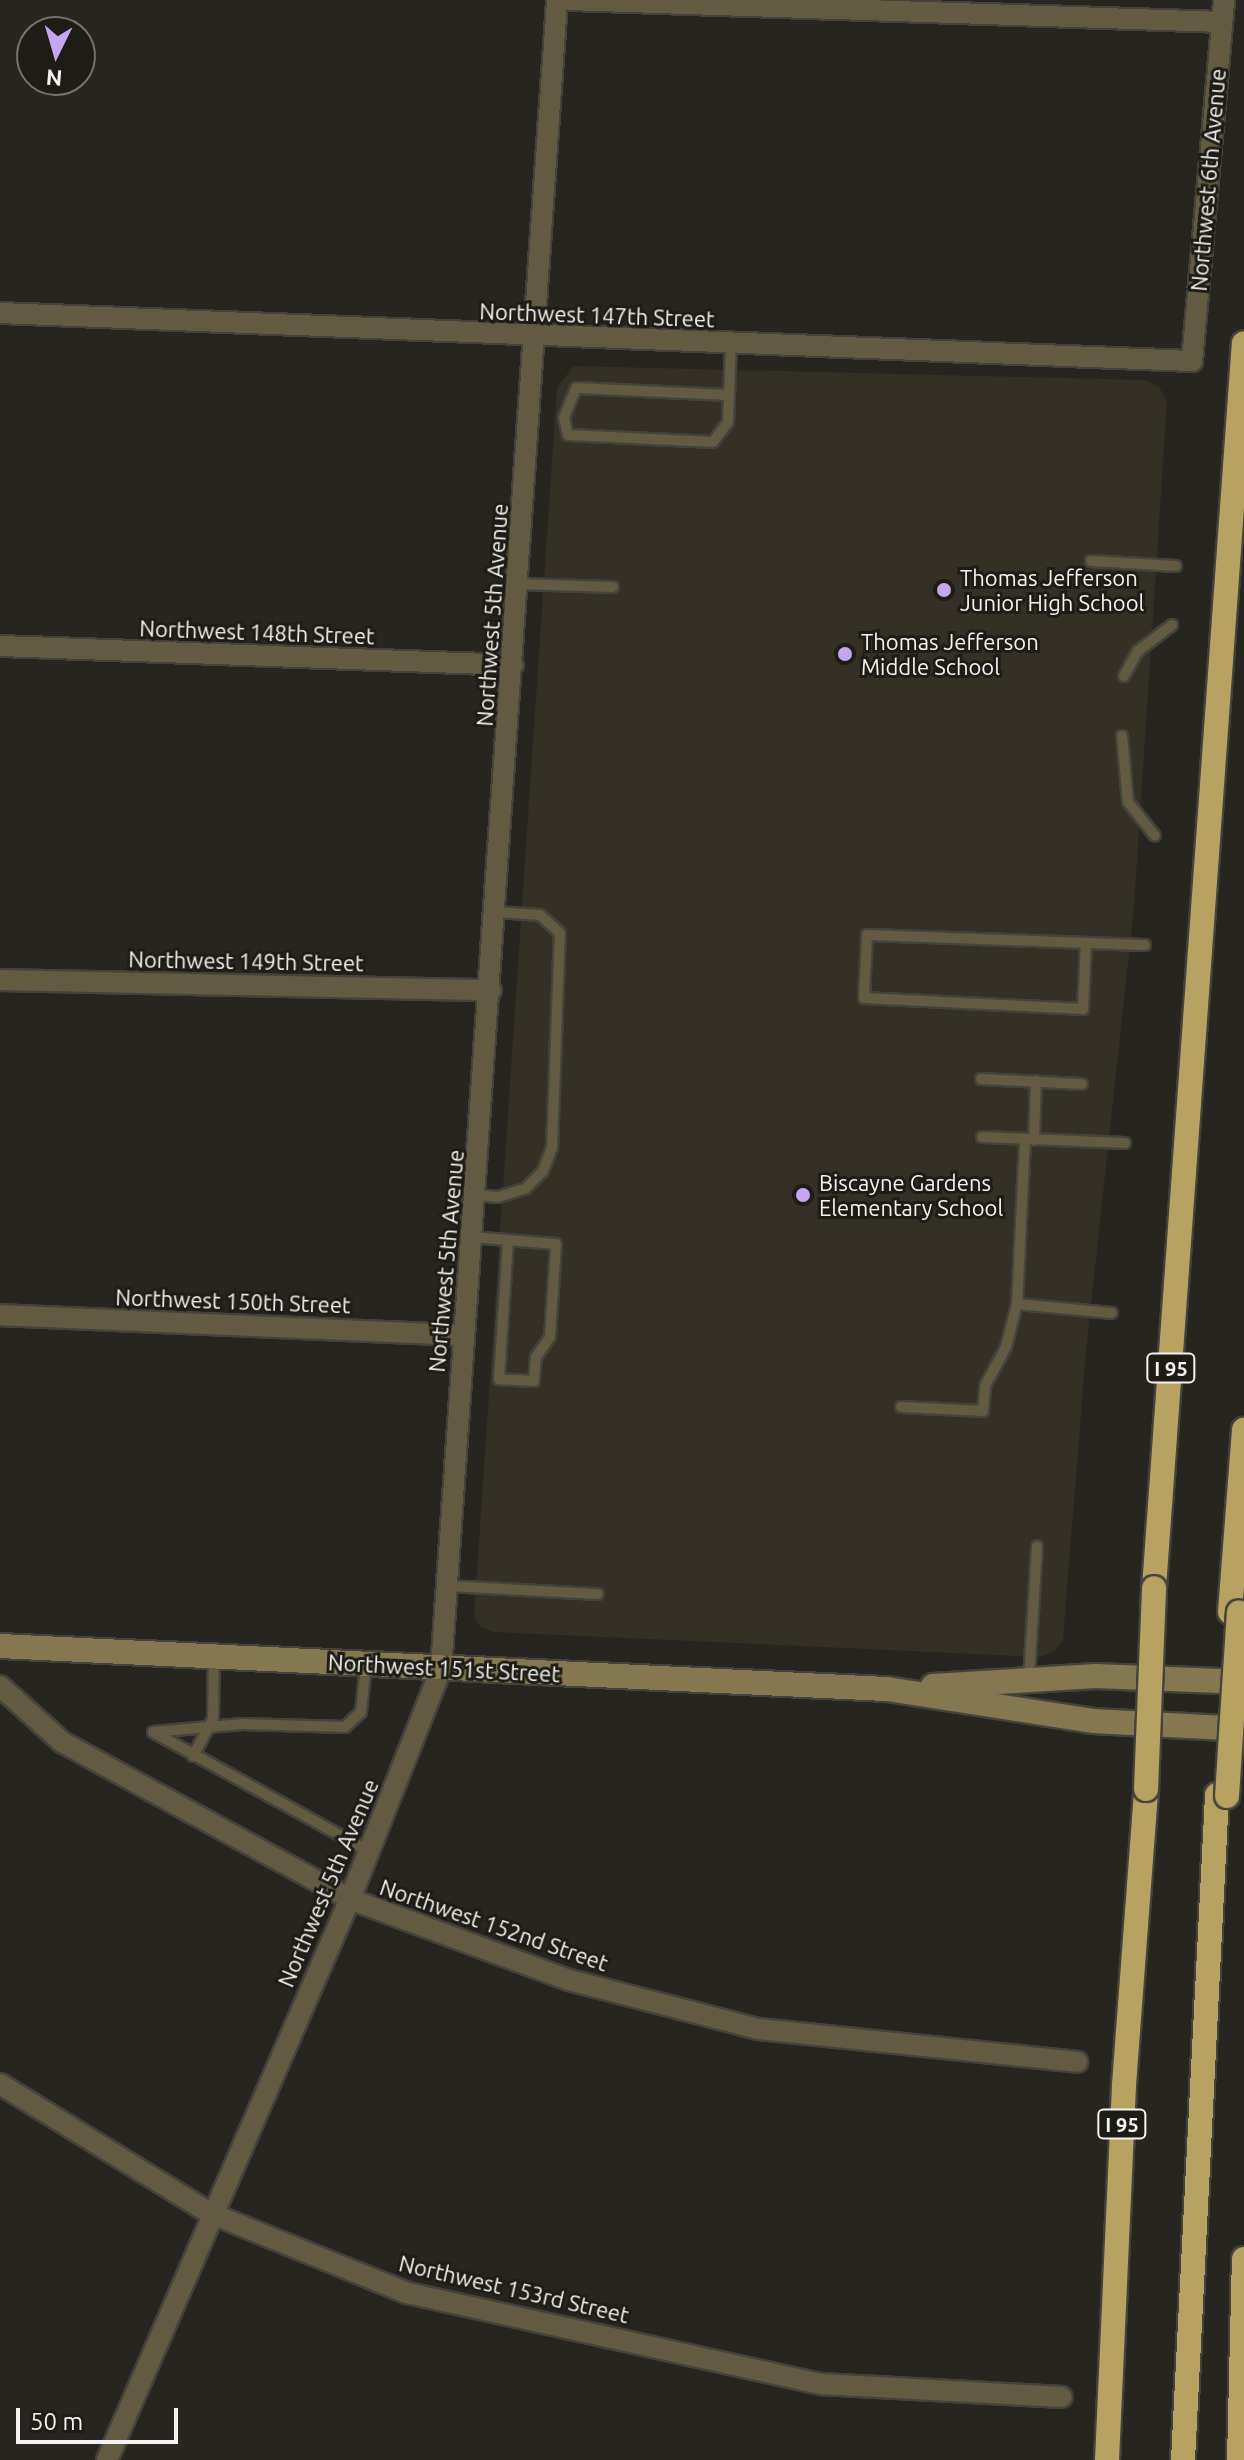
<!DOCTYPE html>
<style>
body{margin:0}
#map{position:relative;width:1244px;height:2460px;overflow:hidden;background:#27251f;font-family:Ubuntu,sans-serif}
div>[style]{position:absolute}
.built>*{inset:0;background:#343025}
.roads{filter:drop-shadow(2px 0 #44423c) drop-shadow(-2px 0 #44423c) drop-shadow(0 2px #44423c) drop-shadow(0 -2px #44423c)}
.lane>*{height:10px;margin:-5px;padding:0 5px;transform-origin:5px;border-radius:5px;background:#625a41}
.street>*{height:20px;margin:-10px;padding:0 10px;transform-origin:10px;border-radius:10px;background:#625a41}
.secondary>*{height:24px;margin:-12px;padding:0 12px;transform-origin:12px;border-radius:12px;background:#85774f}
.highway>*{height:24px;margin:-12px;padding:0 12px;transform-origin:12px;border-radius:12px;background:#b7a261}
.bridges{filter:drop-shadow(2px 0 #44423c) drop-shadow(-2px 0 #44423c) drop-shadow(0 2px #44423c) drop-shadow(0 -2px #44423c)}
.highway-bridge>*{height:24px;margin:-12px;padding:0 12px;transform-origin:12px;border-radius:12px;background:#b7a261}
.dots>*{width:22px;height:22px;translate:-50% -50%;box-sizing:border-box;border:4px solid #1e1c16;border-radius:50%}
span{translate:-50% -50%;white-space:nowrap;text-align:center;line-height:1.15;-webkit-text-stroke:6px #1e1c16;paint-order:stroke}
.shield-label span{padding:2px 6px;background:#1e1c16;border:2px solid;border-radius:6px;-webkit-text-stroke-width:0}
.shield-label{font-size:20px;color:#f4f3ef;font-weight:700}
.street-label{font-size:22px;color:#f4f3ef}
.poi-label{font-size:22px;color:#f4f3ef}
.left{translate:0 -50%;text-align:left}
.north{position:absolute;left:16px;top:16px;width:80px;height:80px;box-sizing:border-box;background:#1e1c16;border:2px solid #74726d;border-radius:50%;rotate:185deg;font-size:22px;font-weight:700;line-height:32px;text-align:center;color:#f4f3ef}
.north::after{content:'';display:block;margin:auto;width:28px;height:36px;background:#c5a7f1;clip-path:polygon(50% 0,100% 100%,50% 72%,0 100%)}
.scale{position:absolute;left:16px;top:2408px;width:162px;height:36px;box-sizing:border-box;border:4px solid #f4f3ef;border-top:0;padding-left:10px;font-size:24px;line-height:28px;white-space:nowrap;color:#f4f3ef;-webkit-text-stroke:6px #1e1c16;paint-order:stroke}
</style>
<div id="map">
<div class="built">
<i style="clip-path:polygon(574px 366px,1145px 380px,1159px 387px,1167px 401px,1134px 907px,1086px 1351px,1063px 1639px,1054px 1652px,1040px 1657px,494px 1632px,480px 1627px,474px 1616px,557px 387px)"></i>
</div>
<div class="roads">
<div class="lane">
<i style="left:728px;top:395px;width:152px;rotate:-177.4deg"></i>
<i style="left:576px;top:388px;width:32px;rotate:112deg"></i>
<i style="left:564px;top:418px;width:17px;rotate:77deg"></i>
<i style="left:568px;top:435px;width:145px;rotate:2.8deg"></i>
<i style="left:713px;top:442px;width:25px;rotate:-53deg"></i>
<i style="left:728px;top:422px;width:78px;rotate:-87.8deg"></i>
<i style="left:1091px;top:561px;width:85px;rotate:3.4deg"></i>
<i style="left:518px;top:584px;width:95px;rotate:1.8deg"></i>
<i style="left:1124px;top:676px;width:29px;rotate:-61deg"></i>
<i style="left:1138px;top:651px;width:43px;rotate:-37.4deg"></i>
<i style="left:1122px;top:736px;width:66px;rotate:84.8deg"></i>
<i style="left:1128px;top:802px;width:43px;rotate:51.5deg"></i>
<i style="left:1086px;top:943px;width:66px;rotate:92.6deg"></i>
<i style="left:1083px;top:1009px;width:219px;rotate:-177.1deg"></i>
<i style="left:864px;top:998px;width:63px;rotate:-87.3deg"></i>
<i style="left:867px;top:935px;width:278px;rotate:2.1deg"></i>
<i style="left:981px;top:1079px;width:101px;rotate:2.8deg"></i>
<i style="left:982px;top:1137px;width:143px;rotate:2.4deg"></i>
<i style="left:1034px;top:1140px;width:59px;rotate:-88.1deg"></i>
<i style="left:475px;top:1195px;width:23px;rotate:5deg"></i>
<i style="left:498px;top:1197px;width:28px;rotate:-17deg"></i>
<i style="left:525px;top:1189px;width:25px;rotate:-45deg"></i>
<i style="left:543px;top:1171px;width:25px;rotate:-69deg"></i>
<i style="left:552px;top:1148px;width:215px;rotate:-87.9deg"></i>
<i style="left:560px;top:933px;width:27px;rotate:-138deg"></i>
<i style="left:540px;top:915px;width:44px;rotate:-176.1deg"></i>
<i style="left:471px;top:1237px;width:85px;rotate:4.7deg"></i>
<i style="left:556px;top:1244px;width:93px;rotate:93.7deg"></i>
<i style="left:550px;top:1337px;width:24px;rotate:125deg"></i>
<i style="left:536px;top:1357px;width:24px;rotate:95deg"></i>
<i style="left:534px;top:1381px;width:35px;rotate:-177deg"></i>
<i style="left:499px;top:1379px;width:139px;rotate:-86.3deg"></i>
<i style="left:1017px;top:1304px;width:95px;rotate:5.4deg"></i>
<i style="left:901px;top:1407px;width:82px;rotate:2.8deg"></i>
<i style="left:983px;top:1411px;width:25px;rotate:-85deg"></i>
<i style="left:985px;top:1386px;width:44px;rotate:-61.7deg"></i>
<i style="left:1006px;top:1347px;width:44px;rotate:-75.7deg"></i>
<i style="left:1017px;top:1304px;width:165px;rotate:-87.2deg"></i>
<i style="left:448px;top:1586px;width:150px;rotate:3.1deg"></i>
<i style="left:366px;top:1665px;width:47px;rotate:96.1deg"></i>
<i style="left:361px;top:1712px;width:22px;rotate:137deg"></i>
<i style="left:345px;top:1727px;width:103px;rotate:-178.3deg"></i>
<i style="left:242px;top:1724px;width:89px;rotate:174.9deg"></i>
<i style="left:153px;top:1732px;width:247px;rotate:28.9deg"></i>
<i style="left:1029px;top:1678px;width:132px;rotate:-86.5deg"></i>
<i style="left:193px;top:1756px;width:42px;rotate:-61.6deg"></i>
<i style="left:213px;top:1719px;width:62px;rotate:-89.1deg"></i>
</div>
<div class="street">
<i style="left:569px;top:0;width:653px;rotate:1.93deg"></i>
<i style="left:0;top:313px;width:1193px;rotate:2.31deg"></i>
<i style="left:1192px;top:361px;width:362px;rotate:-84.9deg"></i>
<i style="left:0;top:646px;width:513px;rotate:2.12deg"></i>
<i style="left:0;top:980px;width:491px;rotate:1.2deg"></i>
<i style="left:0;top:1315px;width:463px;rotate:2.5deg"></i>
<i style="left:0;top:1686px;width:84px;rotate:42.1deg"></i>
<i style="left:62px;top:1742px;width:328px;rotate:28.6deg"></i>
<i style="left:350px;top:1899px;width:233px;rotate:20.3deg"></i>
<i style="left:569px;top:1980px;width:196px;rotate:14.5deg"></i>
<i style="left:759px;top:2029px;width:320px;rotate:5.9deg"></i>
<i style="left:0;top:2084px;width:246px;rotate:31.6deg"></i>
<i style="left:210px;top:2213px;width:213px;rotate:22.1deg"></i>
<i style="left:407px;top:2293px;width:425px;rotate:12.4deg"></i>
<i style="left:822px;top:2384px;width:240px;rotate:3.1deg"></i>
<i style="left:107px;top:2460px;width:611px;rotate:-66.58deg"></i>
<i style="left:350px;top:1899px;width:247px;rotate:-68.4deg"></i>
<i style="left:441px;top:1669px;width:1673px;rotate:-86.02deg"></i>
</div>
<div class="secondary">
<i style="left:0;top:1646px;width:888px;rotate:2.78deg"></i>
<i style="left:887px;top:1689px;width:208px;rotate:8.8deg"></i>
<i style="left:1093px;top:1721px;width:151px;rotate:3deg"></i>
<i style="left:933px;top:1686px;width:163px;rotate:-3.5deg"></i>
<i style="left:1096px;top:1676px;width:148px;rotate:2.3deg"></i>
</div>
<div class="highway">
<i style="left:1154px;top:1588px;width:1248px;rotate:-85.87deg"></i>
<i style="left:1230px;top:1612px;width:183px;rotate:-85.6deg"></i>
<i style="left:1107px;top:2460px;width:375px;rotate:-87.4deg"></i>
<i style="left:1124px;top:2085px;width:297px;rotate:-85.7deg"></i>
<i style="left:1183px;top:2460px;width:666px;rotate:-87.07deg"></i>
<i style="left:1239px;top:2460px;width:201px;rotate:-88.6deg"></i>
</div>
</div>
<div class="bridges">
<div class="highway-bridge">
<i style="left:1146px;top:1789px;width:201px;rotate:-87.7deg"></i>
<i style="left:1227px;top:1796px;width:184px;rotate:-86.3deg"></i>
</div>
</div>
<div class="dots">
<i style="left:944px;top:590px;background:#c5a7f1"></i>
<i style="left:845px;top:654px;background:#c5a7f1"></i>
<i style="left:803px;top:1195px;background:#c5a7f1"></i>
</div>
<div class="shield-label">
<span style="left:1171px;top:1368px">I 95</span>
<span style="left:1122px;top:2124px">I 95</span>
</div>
<div class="street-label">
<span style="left:1208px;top:180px;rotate:-85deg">Northwest 6th Avenue</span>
<span style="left:597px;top:315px;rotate:2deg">Northwest 147th Street</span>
<span style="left:492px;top:615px;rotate:-86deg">Northwest 5th Avenue</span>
<span style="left:257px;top:632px;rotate:2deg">Northwest 148th Street</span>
<span style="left:246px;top:961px;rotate:1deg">Northwest 149th Street</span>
<span style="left:446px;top:1261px;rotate:-85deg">Northwest 5th Avenue</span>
<span style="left:233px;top:1301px;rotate:2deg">Northwest 150th Street</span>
<span style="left:444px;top:1668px;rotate:3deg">Northwest 151st Street</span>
<span style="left:328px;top:1883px;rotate:-67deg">Northwest 5th Avenue</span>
<span style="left:494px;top:1925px;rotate:19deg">Northwest 152nd Street</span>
<span style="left:514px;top:2289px;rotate:13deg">Northwest 153rd Street</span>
</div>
<div class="poi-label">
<span class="left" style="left:960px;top:590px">Thomas Jefferson<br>Junior High School</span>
<span class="left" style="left:861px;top:654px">Thomas Jefferson<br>Middle School</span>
<span class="left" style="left:819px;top:1195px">Biscayne Gardens<br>Elementary School</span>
</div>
<div class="north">N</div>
<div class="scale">50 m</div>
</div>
